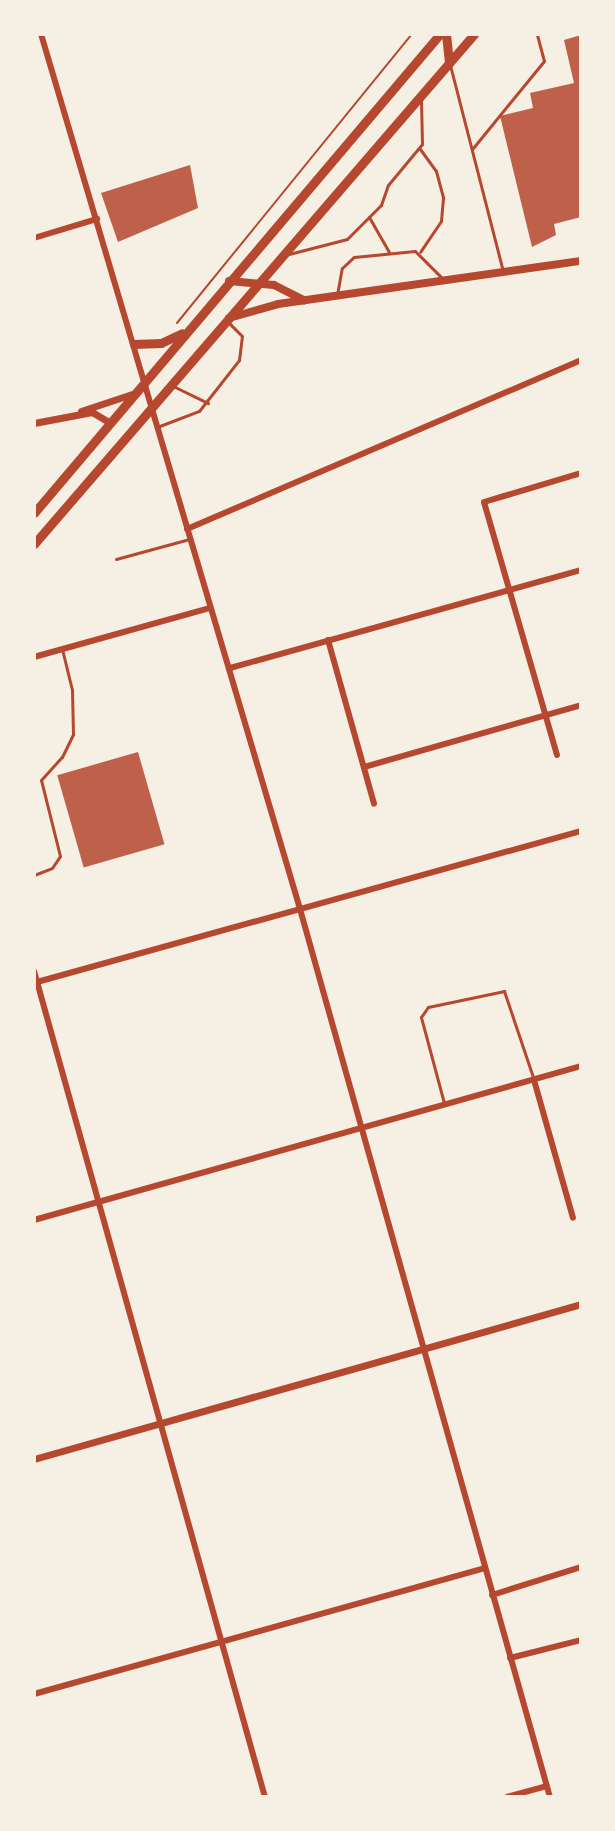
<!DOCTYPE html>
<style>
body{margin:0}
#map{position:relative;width:615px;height:1831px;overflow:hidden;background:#f6efe4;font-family:"Work Sans",sans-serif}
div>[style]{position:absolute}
.building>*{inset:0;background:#bf614a;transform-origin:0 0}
.path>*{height:2px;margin:-1px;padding:0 1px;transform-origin:1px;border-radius:1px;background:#b5482f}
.service>*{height:3px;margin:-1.5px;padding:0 1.5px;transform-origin:1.5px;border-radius:1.5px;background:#b5482f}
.minor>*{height:6px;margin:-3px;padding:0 3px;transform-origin:3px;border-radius:3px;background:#b5482f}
.tertiary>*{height:7px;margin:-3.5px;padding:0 3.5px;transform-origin:3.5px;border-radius:3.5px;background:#b5482f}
.secondary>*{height:8px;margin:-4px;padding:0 4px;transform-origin:4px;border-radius:4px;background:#b5482f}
.primary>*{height:9px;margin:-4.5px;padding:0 4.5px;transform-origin:4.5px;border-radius:4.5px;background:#b5482f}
span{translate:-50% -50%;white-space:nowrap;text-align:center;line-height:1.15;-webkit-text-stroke:6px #f6efe4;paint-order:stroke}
.frame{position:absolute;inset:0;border:36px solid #f6efe4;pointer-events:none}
</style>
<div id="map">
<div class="building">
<i style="clip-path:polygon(581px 35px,581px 217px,554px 224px,556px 235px,532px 247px,500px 116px,533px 108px,530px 93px,574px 83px,564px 40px)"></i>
<i style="clip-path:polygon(190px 165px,198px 208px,118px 242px,101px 193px)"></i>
<i style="left:138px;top:752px;width:96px;height:84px;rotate:74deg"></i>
</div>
<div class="path">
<i style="left:177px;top:323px;width:372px;rotate:-50.9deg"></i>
</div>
<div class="service">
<i style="left:450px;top:65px;width:213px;rotate:75.6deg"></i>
<i style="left:473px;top:148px;width:112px;rotate:-50.8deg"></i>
<i style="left:544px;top:61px;width:28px;rotate:-105deg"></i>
<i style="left:420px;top:149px;width:27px;rotate:54deg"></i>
<i style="left:436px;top:171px;width:28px;rotate:75deg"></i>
<i style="left:443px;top:198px;width:23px;rotate:95deg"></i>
<i style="left:441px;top:221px;width:37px;rotate:124deg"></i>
<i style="left:369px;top:217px;width:40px;rotate:60.3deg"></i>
<i style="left:289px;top:254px;width:60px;rotate:-14.5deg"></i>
<i style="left:347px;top:239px;width:48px;rotate:-45deg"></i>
<i style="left:381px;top:205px;width:21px;rotate:-71deg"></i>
<i style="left:388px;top:185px;width:53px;rotate:-50.3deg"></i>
<i style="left:422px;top:144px;width:44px;rotate:-91.3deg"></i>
<i style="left:337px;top:295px;width:27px;rotate:-80deg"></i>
<i style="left:342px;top:268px;width:16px;rotate:-43deg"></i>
<i style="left:354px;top:257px;width:61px;rotate:-5.6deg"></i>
<i style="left:415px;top:251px;width:38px;rotate:45deg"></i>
<i style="left:173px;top:386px;width:39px;rotate:26deg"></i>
<i style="left:157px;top:427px;width:45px;rotate:-20.9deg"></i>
<i style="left:199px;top:411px;width:65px;rotate:-51.9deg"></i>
<i style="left:239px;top:360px;width:24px;rotate:-83deg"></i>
<i style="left:242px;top:336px;width:20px;rotate:-135deg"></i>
<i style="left:116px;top:559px;width:76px;rotate:-15.3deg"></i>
<i style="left:34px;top:875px;width:19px;rotate:-21deg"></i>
<i style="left:52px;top:868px;width:14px;rotate:-56deg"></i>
<i style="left:60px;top:856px;width:78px;rotate:-104deg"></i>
<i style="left:41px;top:780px;width:31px;rotate:-48deg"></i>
<i style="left:62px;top:757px;width:25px;rotate:-64deg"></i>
<i style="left:73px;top:734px;width:44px;rotate:-91.3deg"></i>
<i style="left:72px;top:690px;width:42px;rotate:-103.7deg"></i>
<i style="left:444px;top:1103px;width:89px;rotate:-105deg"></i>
<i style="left:421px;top:1017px;width:12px;rotate:-55deg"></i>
<i style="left:428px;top:1007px;width:78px;rotate:-11.9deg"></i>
<i style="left:504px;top:991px;width:94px;rotate:71.4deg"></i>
</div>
<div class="minor">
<i style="left:41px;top:34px;width:913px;rotate:73.51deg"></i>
<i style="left:300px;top:909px;width:923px;rotate:74.28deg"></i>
<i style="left:34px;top:238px;width:66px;rotate:-16.8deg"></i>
<i style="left:187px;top:529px;width:429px;rotate:-23.2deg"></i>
<i style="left:328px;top:640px;width:170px;rotate:74.3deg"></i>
<i style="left:34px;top:657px;width:183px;rotate:-15.6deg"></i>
<i style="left:230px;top:668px;width:364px;rotate:-15.6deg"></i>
<i style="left:557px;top:755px;width:263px;rotate:-106.1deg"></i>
<i style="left:484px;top:502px;width:101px;rotate:-16.6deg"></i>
<i style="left:364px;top:767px;width:226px;rotate:-15.9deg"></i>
<i style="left:34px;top:971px;width:858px;rotate:74.38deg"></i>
<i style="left:37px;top:982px;width:565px;rotate:-15.51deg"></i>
<i style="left:534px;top:1080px;width:143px;rotate:74.2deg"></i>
<i style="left:34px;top:1220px;width:568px;rotate:-15.72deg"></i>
<i style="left:492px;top:1595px;width:93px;rotate:-17.5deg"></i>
<i style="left:510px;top:1658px;width:73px;rotate:-14.2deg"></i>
<i style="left:34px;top:1694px;width:467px;rotate:-15.6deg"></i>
<i style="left:507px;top:1797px;width:41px;rotate:-15.4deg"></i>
</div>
<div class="tertiary">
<i style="left:81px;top:411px;width:57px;rotate:-18.4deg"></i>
<i style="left:34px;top:423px;width:59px;rotate:-10.7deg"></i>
<i style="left:92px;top:412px;width:21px;rotate:31deg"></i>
<i style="left:34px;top:1459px;width:569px;rotate:-15.82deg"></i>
</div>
<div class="secondary">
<i style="left:229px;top:281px;width:45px;rotate:5.1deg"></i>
<i style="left:274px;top:285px;width:34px;rotate:27deg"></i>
<i style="left:229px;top:318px;width:51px;rotate:-15.9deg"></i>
<i style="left:278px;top:304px;width:306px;rotate:-8.1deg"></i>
</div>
<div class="primary">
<i style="left:446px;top:34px;width:29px;rotate:84deg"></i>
<i style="left:134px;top:344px;width:27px;rotate:-2deg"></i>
<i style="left:161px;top:343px;width:23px;rotate:-25deg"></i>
<i style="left:34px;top:513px;width:628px;rotate:-49.72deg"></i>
<i style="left:34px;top:544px;width:674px;rotate:-49.21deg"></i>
</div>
<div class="frame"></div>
</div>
